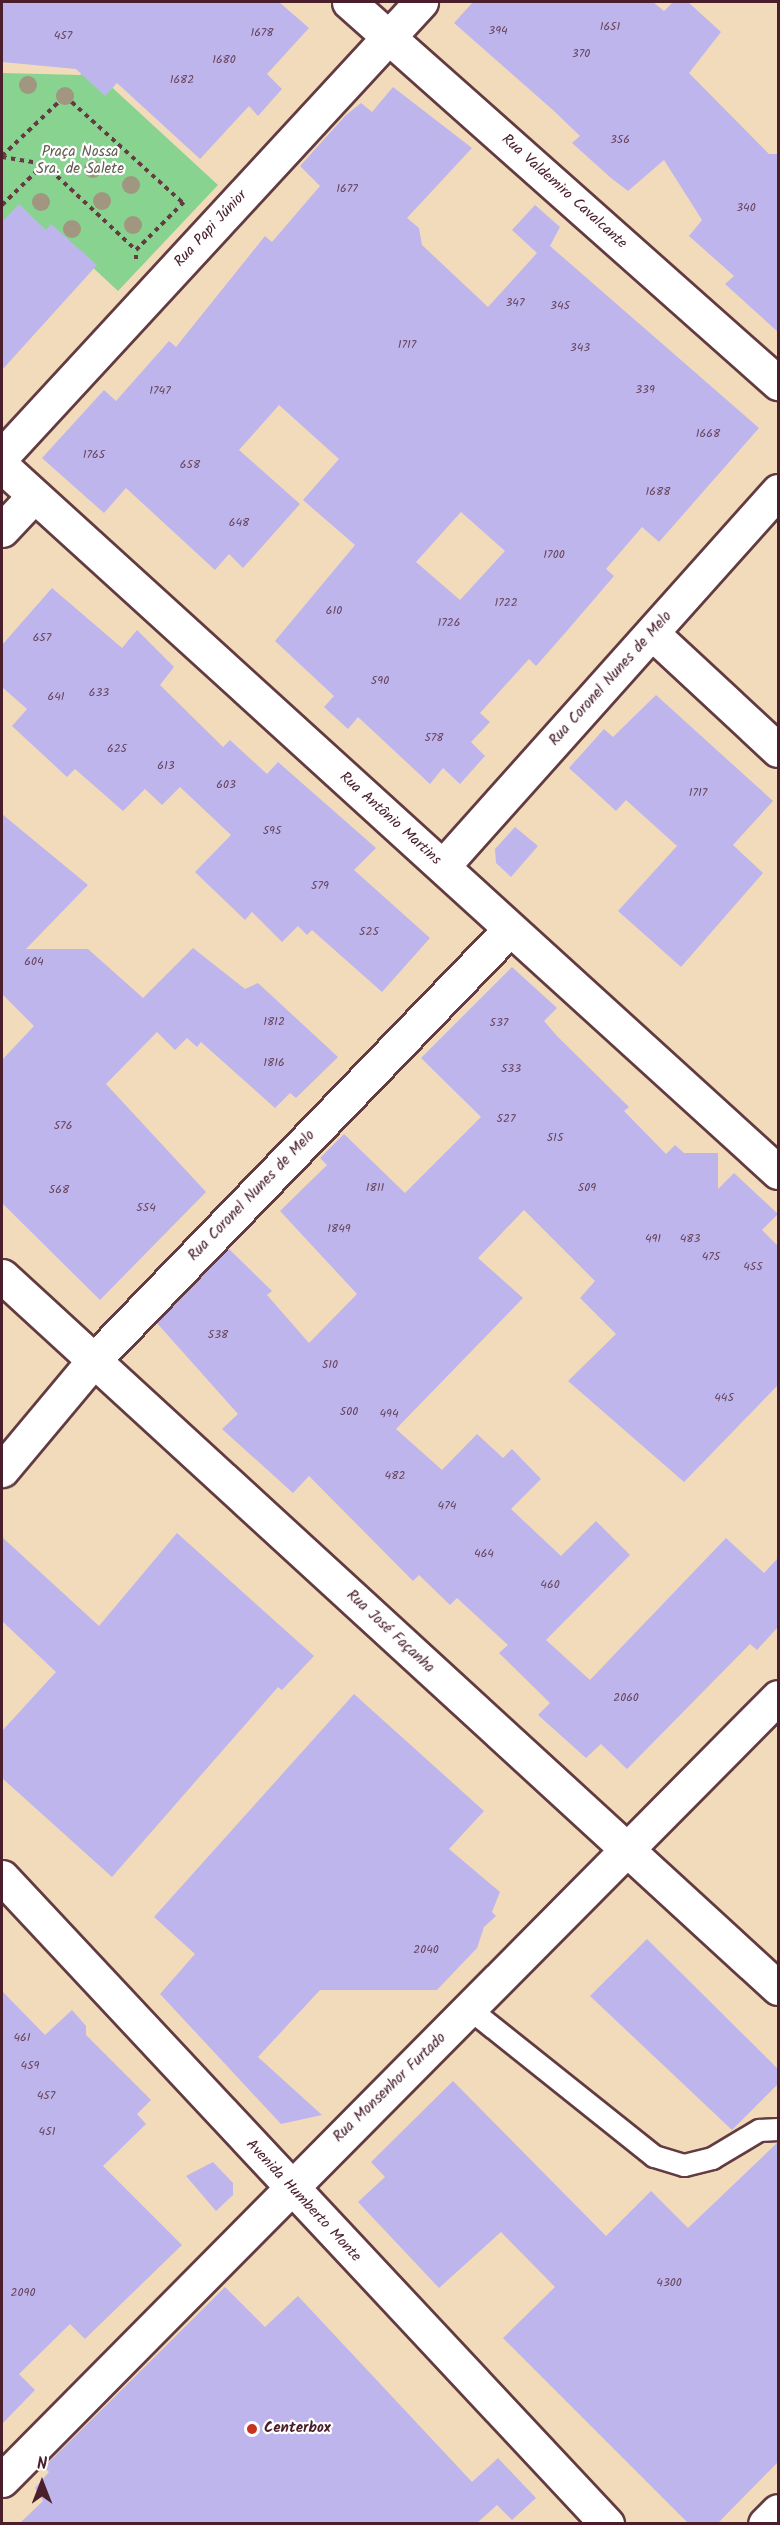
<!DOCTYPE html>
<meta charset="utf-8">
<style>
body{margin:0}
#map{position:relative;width:780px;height:2525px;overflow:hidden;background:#f1dbbb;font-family:Kalam,sans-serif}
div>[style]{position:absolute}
.green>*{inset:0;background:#88d390}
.building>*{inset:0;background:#bfb5ed}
.path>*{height:4px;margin-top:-2px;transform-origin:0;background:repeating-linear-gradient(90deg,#633b41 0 4.5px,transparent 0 9px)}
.roads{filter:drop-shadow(2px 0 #633b41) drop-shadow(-2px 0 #633b41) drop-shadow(0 2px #633b41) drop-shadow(0 -2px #633b41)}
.service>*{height:21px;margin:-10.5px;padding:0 10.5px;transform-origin:10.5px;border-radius:10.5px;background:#fff}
.minor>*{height:33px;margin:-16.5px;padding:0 16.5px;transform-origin:16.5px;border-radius:16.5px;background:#fff}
.primary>*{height:33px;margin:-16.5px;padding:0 16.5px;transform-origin:16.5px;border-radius:16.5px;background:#fff}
.trees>*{width:18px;height:18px;margin:-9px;border-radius:50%;background:#a1967f}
.dots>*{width:16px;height:16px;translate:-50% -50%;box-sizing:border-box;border:3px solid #fff;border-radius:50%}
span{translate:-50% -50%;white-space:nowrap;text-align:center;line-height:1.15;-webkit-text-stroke:4.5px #fff;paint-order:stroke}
.number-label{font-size:12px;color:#67445c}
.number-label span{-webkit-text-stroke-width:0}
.park-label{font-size:15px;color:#605e4e}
.street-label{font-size:15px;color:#4a1f2b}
.poi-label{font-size:15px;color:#4a1f2b;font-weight:700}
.left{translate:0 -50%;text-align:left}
.frame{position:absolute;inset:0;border:3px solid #4a1f2b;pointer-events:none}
.north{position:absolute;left:12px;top:2453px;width:60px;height:60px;-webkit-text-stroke:4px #fff;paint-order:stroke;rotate:0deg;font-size:16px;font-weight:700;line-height:24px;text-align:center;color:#4a1f2b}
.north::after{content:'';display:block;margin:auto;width:21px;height:27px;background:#4a1f2b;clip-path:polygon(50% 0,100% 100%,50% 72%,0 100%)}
</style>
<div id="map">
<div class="green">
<i style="clip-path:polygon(91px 68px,218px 185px,118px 291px,56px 233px,2px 290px,2px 73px,80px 75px)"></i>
</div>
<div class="building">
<i style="clip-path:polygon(2px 2px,279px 2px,309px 28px,267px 74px,282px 89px,258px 116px,249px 106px,200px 159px,117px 83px,105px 96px,76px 69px,2px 62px)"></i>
<i style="clip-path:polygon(473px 2px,653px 2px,664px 11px,673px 2px,688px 2px,721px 32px,689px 73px,769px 154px,778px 154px,778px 332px,725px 284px,734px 276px,689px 236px,702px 220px,664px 160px,628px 191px,611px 178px,572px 143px,580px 136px,554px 111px,454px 23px)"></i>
<i style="clip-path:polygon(evenodd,393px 87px,472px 148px,407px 218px,419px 228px,422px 245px,488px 307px,537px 253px,512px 230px,535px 205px,560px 227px,550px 246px,759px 428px,659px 542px,642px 527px,606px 569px,614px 576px,566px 632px,536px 666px,529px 659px,480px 713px,490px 722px,471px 742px,485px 756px,460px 784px,443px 768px,430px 784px,358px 717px,348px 729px,324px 707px,334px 696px,275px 641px,355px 545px,303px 500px,339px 459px,279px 405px,239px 450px,300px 504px,243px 568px,229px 554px,215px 570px,126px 488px,104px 513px,42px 458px,104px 390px,116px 401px,169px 341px,176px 347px,265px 236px,272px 242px,320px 186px,300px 166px,345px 116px,361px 103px,372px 112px,393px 87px,461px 512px,505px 551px,460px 600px,416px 562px,461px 512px)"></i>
<i style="clip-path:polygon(19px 204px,46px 230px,51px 224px,97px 265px,2px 370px,2px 222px)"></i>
<i style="clip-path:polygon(52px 588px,122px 648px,137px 630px,174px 667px,160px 685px,223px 747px,230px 740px,267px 774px,278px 762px,376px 848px,354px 870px,430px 938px,382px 992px,312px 930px,307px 935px,298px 926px,282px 942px,252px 912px,245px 920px,195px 872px,231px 835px,180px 787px,162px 805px,145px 789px,123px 811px,75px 769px,67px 777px,12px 726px,27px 709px,2px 687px,2px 645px)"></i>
<i style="clip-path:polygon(656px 695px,773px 801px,733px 845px,763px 873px,681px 967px,618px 911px,677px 846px,626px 800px,616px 811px,569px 768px,604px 729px,613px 737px)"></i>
<i style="clip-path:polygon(2px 814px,88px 885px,26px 949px,88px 949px,143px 998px,193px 948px,245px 989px,258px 983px,338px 1057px,296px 1098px,290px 1093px,275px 1108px,201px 1042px,197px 1047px,187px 1038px,175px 1050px,157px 1032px,106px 1084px,206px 1192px,100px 1300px,2px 1203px,2px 1060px,34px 1026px,2px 994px)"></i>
<i style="clip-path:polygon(515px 827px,538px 846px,511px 877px,496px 863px,495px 849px)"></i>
<i style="clip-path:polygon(512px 967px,557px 1008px,544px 1021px,557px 1036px,629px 1107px,624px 1111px,666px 1154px,675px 1145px,684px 1153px,718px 1153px,718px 1189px,734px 1173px,778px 1214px,762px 1230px,778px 1246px,778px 1385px,684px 1482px,568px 1381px,616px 1334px,580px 1298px,595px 1281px,524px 1210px,478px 1258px,523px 1298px,396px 1429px,442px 1470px,477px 1434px,503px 1458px,512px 1449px,541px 1479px,511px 1509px,561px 1556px,596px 1521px,630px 1555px,546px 1640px,590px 1680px,726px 1538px,764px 1573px,778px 1558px,778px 1627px,757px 1650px,750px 1644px,627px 1769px,601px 1744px,586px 1758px,538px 1715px,550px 1703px,499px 1653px,508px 1645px,457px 1598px,450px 1605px,419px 1575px,413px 1581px,309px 1476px,293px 1493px,222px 1429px,238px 1414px,156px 1322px,228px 1248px,272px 1291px,267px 1295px,309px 1343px,357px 1294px,280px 1211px,327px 1165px,320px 1158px,344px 1134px,405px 1193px,481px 1117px,421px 1058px)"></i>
<i style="clip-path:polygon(177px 1533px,314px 1656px,282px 1690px,278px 1687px,112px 1877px,2px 1778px,2px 1731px,56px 1672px,2px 1621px,2px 1537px,99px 1626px)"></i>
<i style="clip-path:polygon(354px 1694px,484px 1811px,449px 1849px,500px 1892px,492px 1912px,496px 1916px,484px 1927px,477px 1948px,437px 1990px,320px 1990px,258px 2057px,322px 2115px,281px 2124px,160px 1994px,195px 1954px,154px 1917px)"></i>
<i style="clip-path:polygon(647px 1939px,778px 2069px,778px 2084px,732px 2130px,590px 1996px)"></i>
<i style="clip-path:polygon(2px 1991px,45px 2035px,72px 2010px,86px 2026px,86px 2035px,151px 2100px,137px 2114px,146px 2124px,103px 2166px,182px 2245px,85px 2339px,70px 2324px,19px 2374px,35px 2390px,2px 2424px)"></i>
<i style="clip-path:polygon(453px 2081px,606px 2236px,651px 2191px,688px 2228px,778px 2142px,778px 2462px,718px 2523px,688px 2523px,503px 2338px,555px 2287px,501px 2232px,439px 2288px,358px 2202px,385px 2177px,371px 2162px)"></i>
<i style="clip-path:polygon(213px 2162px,233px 2183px,233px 2195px,216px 2211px,186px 2176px)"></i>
<i style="clip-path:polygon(225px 2287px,265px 2327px,298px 2296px,472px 2482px,498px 2458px,536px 2498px,512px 2520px,497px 2505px,477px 2523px,20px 2523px,43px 2501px,35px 2488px,49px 2472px,44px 2467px)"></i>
</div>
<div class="path">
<i style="left:2px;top:156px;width:87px;rotate:-43.6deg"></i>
<i style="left:65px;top:96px;width:158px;rotate:42.2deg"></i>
<i style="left:2px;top:157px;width:43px;rotate:9.5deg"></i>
<i style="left:2px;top:205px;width:59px;rotate:-44.3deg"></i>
<i style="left:44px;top:164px;width:126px;rotate:43.1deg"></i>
<i style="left:136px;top:259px;width:9px;rotate:-90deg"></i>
<i style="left:136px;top:250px;width:68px;rotate:-45deg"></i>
</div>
<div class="roads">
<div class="service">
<i style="left:471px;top:2010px;width:234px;rotate:38.6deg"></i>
<i style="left:654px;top:2156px;width:31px;rotate:17deg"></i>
<i style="left:684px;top:2165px;width:29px;rotate:-14deg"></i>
<i style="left:712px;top:2158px;width:55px;rotate:-30.8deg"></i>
<i style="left:759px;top:2130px;width:19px;rotate:-3deg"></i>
</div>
<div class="minor">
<i style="left:349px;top:2px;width:574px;rotate:41.61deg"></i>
<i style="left:2px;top:456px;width:618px;rotate:-47.3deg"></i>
<i style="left:2px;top:466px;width:1049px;rotate:42.3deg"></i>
<i style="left:2px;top:530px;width:45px;rotate:-46.8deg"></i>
<i style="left:652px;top:633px;width:172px;rotate:42.9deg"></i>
<i style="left:443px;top:866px;width:503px;rotate:-48.22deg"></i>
<i style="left:2px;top:1470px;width:143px;rotate:-50.1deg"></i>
<i style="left:94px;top:1360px;width:599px;rotate:-46.01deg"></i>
<i style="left:2px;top:2480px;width:1102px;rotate:-45.26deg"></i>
</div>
<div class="primary">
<i style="left:2px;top:1276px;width:1053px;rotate:42.54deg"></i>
<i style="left:2px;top:1877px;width:886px;rotate:46.92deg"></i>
<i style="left:765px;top:2524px;width:18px;rotate:-45deg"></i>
</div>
</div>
<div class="trees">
<i style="left:28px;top:85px"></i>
<i style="left:65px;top:96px"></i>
<i style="left:93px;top:169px"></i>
<i style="left:131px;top:185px"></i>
<i style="left:102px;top:201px"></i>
<i style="left:41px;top:202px"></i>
<i style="left:133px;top:225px"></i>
<i style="left:72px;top:229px"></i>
</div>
<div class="dots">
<i style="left:252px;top:2429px;background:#c8321e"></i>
</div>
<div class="number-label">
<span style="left:610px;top:27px">1651</span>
<span style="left:498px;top:31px">394</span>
<span style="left:262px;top:33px">1678</span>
<span style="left:63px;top:36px">457</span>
<span style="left:581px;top:54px">370</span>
<span style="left:224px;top:60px">1680</span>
<span style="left:182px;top:80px">1682</span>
<span style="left:620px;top:140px">356</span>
<span style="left:347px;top:189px">1677</span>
<span style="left:746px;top:208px">340</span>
<span style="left:515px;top:303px">347</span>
<span style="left:560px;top:306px">345</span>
<span style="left:407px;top:345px">1717</span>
<span style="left:580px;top:348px">343</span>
<span style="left:645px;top:390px">339</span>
<span style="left:160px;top:391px">1747</span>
<span style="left:708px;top:434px">1668</span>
<span style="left:94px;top:455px">1765</span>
<span style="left:190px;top:465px">658</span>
<span style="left:658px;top:492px">1688</span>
<span style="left:239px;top:523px">648</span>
<span style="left:554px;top:555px">1700</span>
<span style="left:506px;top:603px">1722</span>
<span style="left:334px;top:611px">610</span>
<span style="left:449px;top:623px">1726</span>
<span style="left:42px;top:638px">657</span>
<span style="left:380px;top:681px">590</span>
<span style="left:99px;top:693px">633</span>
<span style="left:56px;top:697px">641</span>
<span style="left:434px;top:738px">578</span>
<span style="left:117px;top:749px">625</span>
<span style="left:166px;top:766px">613</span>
<span style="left:226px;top:785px">603</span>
<span style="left:698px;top:793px">1717</span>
<span style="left:272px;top:831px">595</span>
<span style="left:320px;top:886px">579</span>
<span style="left:369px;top:932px">525</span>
<span style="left:34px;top:962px">604</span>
<span style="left:274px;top:1022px">1812</span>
<span style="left:499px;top:1023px">537</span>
<span style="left:274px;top:1063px">1816</span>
<span style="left:511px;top:1069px">533</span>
<span style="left:506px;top:1119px">527</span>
<span style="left:63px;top:1126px">576</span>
<span style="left:555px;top:1138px">515</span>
<span style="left:375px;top:1188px">1811</span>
<span style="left:587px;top:1188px">509</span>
<span style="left:59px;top:1190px">568</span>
<span style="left:146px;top:1208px">554</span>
<span style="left:339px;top:1229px">1849</span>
<span style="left:653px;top:1239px">491</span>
<span style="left:690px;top:1239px">483</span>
<span style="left:711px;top:1257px">475</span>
<span style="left:753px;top:1267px">455</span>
<span style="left:218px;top:1335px">538</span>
<span style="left:330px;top:1365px">510</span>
<span style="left:724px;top:1398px">445</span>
<span style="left:349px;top:1412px">500</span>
<span style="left:389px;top:1414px">494</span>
<span style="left:395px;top:1476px">482</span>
<span style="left:447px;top:1506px">474</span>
<span style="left:484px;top:1554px">464</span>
<span style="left:550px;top:1585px">460</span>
<span style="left:626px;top:1698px">2060</span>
<span style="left:426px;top:1950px">2040</span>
<span style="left:22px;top:2038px">461</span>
<span style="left:30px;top:2066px">459</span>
<span style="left:46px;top:2096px">457</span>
<span style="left:47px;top:2132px">451</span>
<span style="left:669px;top:2283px">4300</span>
<span style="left:23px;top:2293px">2090</span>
</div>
<div class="park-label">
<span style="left:80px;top:161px">Praça Nossa<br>Sra. de Salete</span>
</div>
<div class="street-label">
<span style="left:564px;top:192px;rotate:42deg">Rua Valdemiro Cavalcante</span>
<span style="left:211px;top:229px;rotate:-47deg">Rua Papi Júnior</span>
<span style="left:611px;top:679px;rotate:-48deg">Rua Coronel Nunes de Melo</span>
<span style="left:390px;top:819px;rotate:42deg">Rua Antônio Martins</span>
<span style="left:252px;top:1196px;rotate:-46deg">Rua Coronel Nunes de Melo</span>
<span style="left:390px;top:1632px;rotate:43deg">Rua José Façanha</span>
<span style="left:390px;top:2088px;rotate:-44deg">Rua Monsenhor Furtado</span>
<span style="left:303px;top:2201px;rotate:47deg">Avenida Humberto Monte</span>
</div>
<div class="poi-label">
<span class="left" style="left:264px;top:2429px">Centerbox</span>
</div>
<div class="frame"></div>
<div class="north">N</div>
</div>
